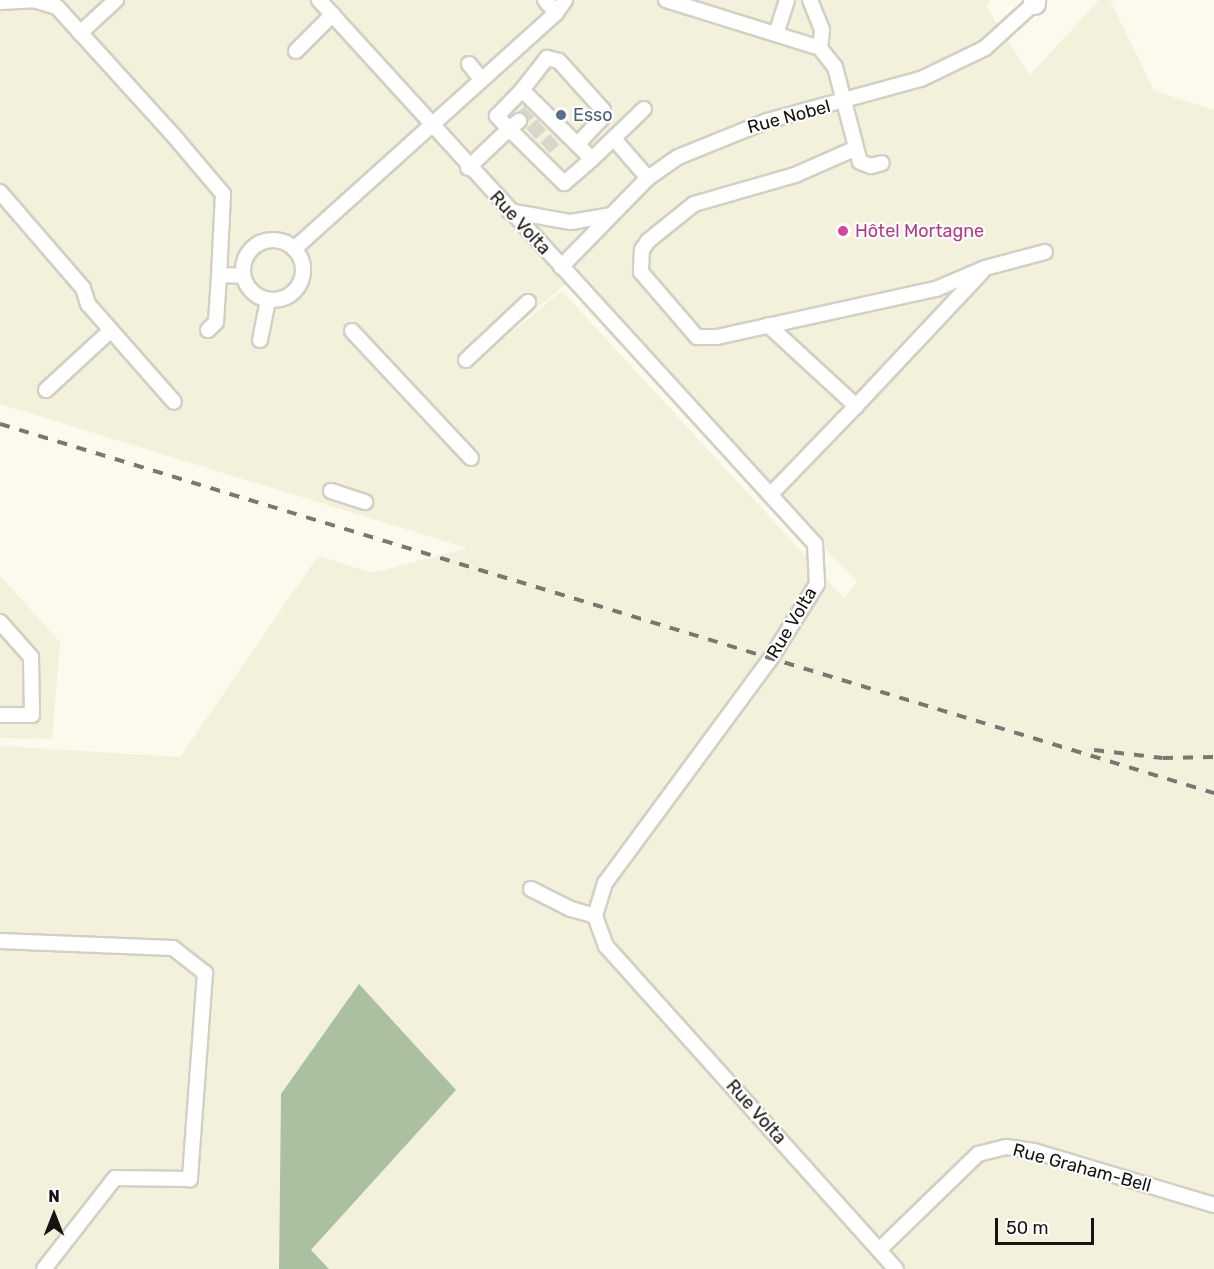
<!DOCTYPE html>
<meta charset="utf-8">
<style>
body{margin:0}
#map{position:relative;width:1214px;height:1269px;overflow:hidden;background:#fcf9ed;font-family:Rubik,sans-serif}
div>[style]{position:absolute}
.built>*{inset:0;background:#f3f0dc}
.forest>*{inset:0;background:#abc0a1}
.minor-tunnel>*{height:14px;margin-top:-7px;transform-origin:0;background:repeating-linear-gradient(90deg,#d9d7cc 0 14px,transparent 0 21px)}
.roads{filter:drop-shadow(2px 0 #d2d0c4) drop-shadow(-2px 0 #d2d0c4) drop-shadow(0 2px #d2d0c4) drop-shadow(0 -2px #d2d0c4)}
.minor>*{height:14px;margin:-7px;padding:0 7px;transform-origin:7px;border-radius:7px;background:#fff}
.minor>.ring{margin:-7px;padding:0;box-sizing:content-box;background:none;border:14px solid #fff;border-radius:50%}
.highway>*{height:21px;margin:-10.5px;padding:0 10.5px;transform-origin:10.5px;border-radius:10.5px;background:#fff}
.rail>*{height:4px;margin-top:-2px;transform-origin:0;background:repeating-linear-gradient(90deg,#797870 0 10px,transparent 0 20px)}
.dots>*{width:16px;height:16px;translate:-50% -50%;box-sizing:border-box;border:3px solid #fff;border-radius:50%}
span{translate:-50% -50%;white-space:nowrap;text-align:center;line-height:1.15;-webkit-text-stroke:4.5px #fff;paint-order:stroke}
.service-label{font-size:18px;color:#4e5e75}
.left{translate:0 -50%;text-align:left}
.street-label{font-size:18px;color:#151410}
.hotel-label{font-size:18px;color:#b23c85}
.north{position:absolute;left:24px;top:1185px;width:60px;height:60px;-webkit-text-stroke:4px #fff;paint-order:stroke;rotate:0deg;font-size:16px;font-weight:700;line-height:24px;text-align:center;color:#151410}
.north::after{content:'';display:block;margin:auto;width:21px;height:27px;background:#151410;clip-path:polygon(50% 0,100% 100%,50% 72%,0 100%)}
.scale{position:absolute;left:995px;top:1218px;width:99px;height:27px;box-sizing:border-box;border:3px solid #151410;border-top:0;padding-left:8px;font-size:18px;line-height:21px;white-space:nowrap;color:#151410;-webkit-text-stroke:4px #fff;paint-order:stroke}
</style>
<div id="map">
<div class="built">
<i style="clip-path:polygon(evenodd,0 0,991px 0,986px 7px,1030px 75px,1099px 0,1110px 0,1154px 91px,1214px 110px,1214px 1269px,329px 1269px,311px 1251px,456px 1090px,281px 1094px,279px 1269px,0 1269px,0 746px,180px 757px,318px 556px,373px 573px,467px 548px,0 404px,0 0,569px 281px,857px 582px,844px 598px,562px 291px,475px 362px,569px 281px)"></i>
<i style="clip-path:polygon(0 576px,60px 642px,52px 739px,0 738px)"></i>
</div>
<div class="forest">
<i style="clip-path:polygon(359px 984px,456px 1090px,311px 1250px,329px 1269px,279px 1269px,281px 1094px)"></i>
</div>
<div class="minor-tunnel">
<i style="left:519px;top:121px;width:16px;rotate:-43deg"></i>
<i style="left:531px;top:134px;width:15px;rotate:-42deg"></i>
<i style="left:545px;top:148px;width:13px;rotate:-42deg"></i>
</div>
<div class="roads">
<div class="minor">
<i style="left:319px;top:0;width:736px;rotate:47.64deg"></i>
<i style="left:815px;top:544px;width:40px;rotate:87.1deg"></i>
<i style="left:817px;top:584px;width:87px;rotate:121.9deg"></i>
<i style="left:771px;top:658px;width:280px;rotate:126.4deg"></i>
<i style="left:605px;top:883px;width:34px;rotate:107deg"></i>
<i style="left:595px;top:916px;width:32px;rotate:70deg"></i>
<i style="left:606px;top:946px;width:434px;rotate:48.1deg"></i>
<i style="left:545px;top:0;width:17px;rotate:50deg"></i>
<i style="left:666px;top:0;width:161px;rotate:17.3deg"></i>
<i style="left:820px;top:48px;width:24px;rotate:52deg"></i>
<i style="left:835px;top:67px;width:98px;rotate:75.3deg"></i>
<i style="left:860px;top:162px;width:12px;rotate:20deg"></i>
<i style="left:871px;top:166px;width:11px;rotate:-15deg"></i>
<i style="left:810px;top:0;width:32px;rotate:68deg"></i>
<i style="left:822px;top:30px;width:18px;rotate:96deg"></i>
<i style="left:0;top:2px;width:34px;rotate:-3deg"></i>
<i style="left:34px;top:0;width:24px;rotate:17deg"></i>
<i style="left:57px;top:7px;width:174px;rotate:47.8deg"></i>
<i style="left:174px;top:136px;width:76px;rotate:49.8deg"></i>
<i style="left:223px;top:194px;width:81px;rotate:92.8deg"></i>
<i style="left:219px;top:275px;width:24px;rotate:2deg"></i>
<i style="left:80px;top:33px;width:49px;rotate:-42.5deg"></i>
<i style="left:776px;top:34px;width:36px;rotate:-72deg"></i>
<i style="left:296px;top:51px;width:52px;rotate:-45deg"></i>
<i style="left:469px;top:64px;width:19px;rotate:51deg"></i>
<i style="left:522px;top:90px;width:41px;rotate:-52deg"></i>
<i style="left:547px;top:58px;width:12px;rotate:14deg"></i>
<i style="left:559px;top:61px;width:66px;rotate:48.1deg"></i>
<i style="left:603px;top:110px;width:8px;rotate:97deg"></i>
<i style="left:602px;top:118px;width:35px;rotate:133deg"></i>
<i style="left:614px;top:139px;width:52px;rotate:48.9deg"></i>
<i style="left:854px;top:149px;width:64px;rotate:156.2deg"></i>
<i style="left:795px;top:175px;width:105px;rotate:164deg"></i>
<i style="left:694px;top:204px;width:59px;rotate:141.2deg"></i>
<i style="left:648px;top:241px;width:11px;rotate:124deg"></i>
<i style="left:642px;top:250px;width:22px;rotate:93deg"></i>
<i style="left:641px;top:272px;width:86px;rotate:49.3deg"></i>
<i style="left:697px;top:337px;width:20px"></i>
<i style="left:717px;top:337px;width:224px;rotate:-12.4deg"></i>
<i style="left:936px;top:289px;width:53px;rotate:-23.2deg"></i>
<i style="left:985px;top:268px;width:62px;rotate:-14.9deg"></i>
<i style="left:592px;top:159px;width:72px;rotate:-43.9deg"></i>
<i style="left:468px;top:168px;width:57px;rotate:-43.6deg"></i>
<i style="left:509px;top:129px;width:18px;rotate:-133deg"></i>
<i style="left:497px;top:116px;width:36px;rotate:-46deg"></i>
<i style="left:522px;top:90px;width:98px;rotate:44.6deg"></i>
<i style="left:592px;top:159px;width:37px;rotate:139deg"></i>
<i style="left:564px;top:183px;width:77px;rotate:-135.5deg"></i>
<i style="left:509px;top:129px;width:13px;rotate:-39deg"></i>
<i style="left:0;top:192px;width:127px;rotate:49.2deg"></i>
<i style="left:83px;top:288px;width:17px;rotate:73deg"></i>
<i style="left:88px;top:304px;width:130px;rotate:48.7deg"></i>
<i style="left:509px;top:211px;width:63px;rotate:10.1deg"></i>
<i style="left:571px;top:222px;width:40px;rotate:-10deg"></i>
<i class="ring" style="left:243px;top:240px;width:46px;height:46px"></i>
<i style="left:294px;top:249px;width:353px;rotate:-42deg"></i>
<i style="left:556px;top:13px;width:16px;rotate:-55deg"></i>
<i style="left:561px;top:267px;width:124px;rotate:-45.7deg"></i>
<i style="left:648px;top:178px;width:37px;rotate:-35deg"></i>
<i style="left:678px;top:157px;width:96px;rotate:-22deg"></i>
<i style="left:767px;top:121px;width:160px;rotate:-15.3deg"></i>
<i style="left:921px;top:79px;width:71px;rotate:-25.8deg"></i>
<i style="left:985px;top:48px;width:72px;rotate:-42.2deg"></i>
<i style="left:768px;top:325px;width:120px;rotate:42.6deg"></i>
<i style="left:856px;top:406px;width:184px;rotate:-46.8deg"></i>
<i style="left:208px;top:330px;width:11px;rotate:-45deg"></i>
<i style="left:216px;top:322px;width:47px;rotate:-86.3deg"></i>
<i style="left:352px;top:331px;width:174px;rotate:46.9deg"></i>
<i style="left:260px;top:340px;width:41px;rotate:-78.7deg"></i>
<i style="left:466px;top:360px;width:85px;rotate:-43.1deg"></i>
<i style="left:46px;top:390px;width:88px;rotate:-42.7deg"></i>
<i style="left:331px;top:491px;width:36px;rotate:18deg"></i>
<i style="left:770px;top:495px;width:124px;rotate:-46deg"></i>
<i style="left:0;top:622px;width:47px;rotate:48.5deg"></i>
<i style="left:31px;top:657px;width:58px;rotate:89deg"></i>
<i style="left:32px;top:715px;width:32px;rotate:180deg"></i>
<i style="left:531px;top:889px;width:45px;rotate:26.6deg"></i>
<i style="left:571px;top:909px;width:25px;rotate:16deg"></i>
<i style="left:0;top:941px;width:173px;rotate:2.3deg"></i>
<i style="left:173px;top:948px;width:41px;rotate:38deg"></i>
<i style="left:205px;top:973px;width:207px;rotate:94.2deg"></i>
<i style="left:190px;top:1179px;width:75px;rotate:-179.2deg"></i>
<i style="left:115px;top:1178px;width:115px;rotate:128deg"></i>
<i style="left:879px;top:1250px;width:138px;rotate:-44.1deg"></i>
<i style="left:978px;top:1154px;width:29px;rotate:-14deg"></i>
<i style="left:1006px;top:1147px;width:28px;rotate:8deg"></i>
<i style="left:1034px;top:1151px;width:188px;rotate:16.7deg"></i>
</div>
<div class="highway">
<i style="left:1034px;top:3px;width:3px;rotate:-90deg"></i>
</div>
</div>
<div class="rail">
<i style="left:0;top:424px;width:1269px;rotate:16.91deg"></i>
<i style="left:1094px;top:750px;width:69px;rotate:6.6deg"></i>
<i style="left:1163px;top:758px;width:51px;rotate:-1.1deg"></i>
</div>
<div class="dots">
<i style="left:561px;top:115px;background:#5c6f8a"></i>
<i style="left:843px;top:231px;background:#d1479c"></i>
</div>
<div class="service-label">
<span class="left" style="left:573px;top:115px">Esso</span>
</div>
<div class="street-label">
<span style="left:789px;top:117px;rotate:-15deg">Rue Nobel</span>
<span style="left:520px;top:223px;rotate:47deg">Rue Volta</span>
<span style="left:792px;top:623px;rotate:-59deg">Rue Volta</span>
<span style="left:756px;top:1112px;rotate:48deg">Rue Volta</span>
<span style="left:1082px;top:1168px;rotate:15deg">Rue Graham-Bell</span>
</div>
<div class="hotel-label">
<span class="left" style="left:855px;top:231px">Hôtel Mortagne</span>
</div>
<div class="north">N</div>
<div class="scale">50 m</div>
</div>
